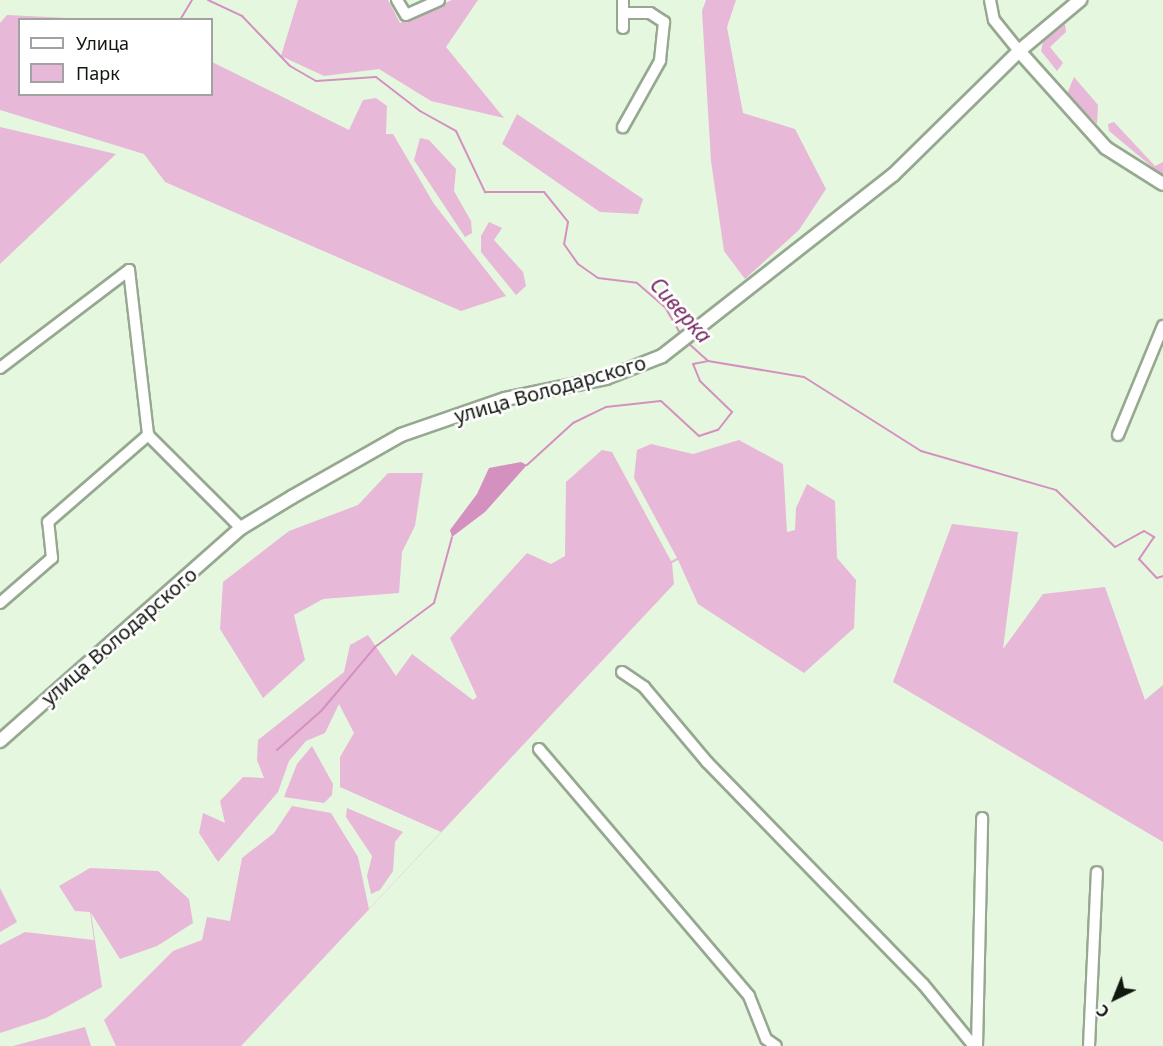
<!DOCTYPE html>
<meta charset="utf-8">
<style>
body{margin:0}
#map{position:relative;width:1163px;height:1046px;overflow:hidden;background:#e6f7df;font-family:"Noto Sans",sans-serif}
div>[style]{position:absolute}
.green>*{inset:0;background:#e7b8d8}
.water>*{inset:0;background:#d491c0}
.stream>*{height:2px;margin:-1px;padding:0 1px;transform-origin:1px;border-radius:1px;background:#d491c0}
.roads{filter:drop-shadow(2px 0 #97a891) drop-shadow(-2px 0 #97a891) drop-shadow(0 2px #97a891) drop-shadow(0 -2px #97a891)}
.minor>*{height:10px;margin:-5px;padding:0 5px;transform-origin:5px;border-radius:5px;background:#fff}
.major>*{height:12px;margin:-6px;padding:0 6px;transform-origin:6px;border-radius:6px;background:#fff}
span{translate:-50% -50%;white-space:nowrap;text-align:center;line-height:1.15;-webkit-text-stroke:5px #fff;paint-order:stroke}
.street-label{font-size:20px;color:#11180f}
.water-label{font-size:21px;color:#762763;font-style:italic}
.legend{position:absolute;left:18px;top:18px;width:195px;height:78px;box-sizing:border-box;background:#fff;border:2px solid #a0a39f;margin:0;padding:8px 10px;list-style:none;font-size:18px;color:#11180f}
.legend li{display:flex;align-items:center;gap:12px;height:30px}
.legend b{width:30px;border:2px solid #a0a39f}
.north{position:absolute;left:1085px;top:968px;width:60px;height:60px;-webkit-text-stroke:4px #fff;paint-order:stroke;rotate:223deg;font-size:16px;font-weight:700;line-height:24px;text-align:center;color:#11180f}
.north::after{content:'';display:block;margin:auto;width:21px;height:27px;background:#11180f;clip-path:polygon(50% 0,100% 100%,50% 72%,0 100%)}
</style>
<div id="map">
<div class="green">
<i style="clip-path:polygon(298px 0,388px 0,400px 23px,452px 0,478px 0,446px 47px,504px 118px,431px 101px,379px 69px,324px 76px,281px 56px)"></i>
<i style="clip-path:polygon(706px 0,736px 0,727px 27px,743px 113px,795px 129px,826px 189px,799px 230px,745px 279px,724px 251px,711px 161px,702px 11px)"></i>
<i style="clip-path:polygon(7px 15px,88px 19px,20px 20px,20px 94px,212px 94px,212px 62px,349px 130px,363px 100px,376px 98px,387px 106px,386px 134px,393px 134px,434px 204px,506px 296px,461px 311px,165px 182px,144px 154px,0 110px,0 23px)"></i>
<i style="clip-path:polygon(1065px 24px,1066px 32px,1050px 47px,1063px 63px,1057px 71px,1041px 51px,1043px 42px)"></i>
<i style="clip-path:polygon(1074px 77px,1098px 105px,1097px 124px,1067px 94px)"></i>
<i style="clip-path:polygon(517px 114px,643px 199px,638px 214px,600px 212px,502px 144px)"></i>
<i style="clip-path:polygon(1114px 122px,1155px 166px,1163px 162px,1163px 176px,1109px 131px,1108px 124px)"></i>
<i style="clip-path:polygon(0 127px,116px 154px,0 264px)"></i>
<i style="clip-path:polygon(420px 138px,429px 140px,456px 169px,454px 191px,471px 221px,472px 233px,465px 237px,414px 160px)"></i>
<i style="clip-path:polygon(489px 222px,502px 228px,494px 240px,523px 272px,526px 286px,516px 295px,481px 252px,481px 236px)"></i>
<i style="clip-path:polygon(739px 440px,783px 464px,787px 532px,795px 530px,796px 508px,807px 484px,835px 501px,837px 558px,856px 580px,854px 628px,804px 673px,698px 604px,678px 560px,672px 563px,674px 584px,241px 1046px,116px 1046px,104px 1020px,173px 951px,202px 940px,207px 917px,230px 921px,242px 858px,274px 833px,292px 806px,331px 813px,358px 857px,369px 909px,441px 832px,340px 787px,340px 757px,354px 733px,339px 704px,325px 733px,306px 741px,289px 761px,278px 792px,218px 862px,199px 833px,203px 813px,225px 823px,220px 801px,243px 777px,264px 778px,257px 760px,258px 740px,344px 672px,350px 645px,368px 635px,396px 676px,412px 654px,473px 700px,477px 697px,450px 638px,527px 553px,551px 564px,565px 556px,566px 482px,602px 450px,612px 452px,671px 561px,677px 558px,634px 478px,637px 450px,651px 444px,693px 454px)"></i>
<i style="clip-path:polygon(388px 473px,423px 473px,415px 526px,402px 552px,399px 593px,323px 599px,294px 615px,305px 660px,263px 698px,220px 629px,223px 582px,289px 531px,358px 505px)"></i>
<i style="clip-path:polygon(952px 524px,1018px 532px,1003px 649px,1043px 594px,1105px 587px,1145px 700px,1163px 685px,1163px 842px,893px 682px)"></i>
<i style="clip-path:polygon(312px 746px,333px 784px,332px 795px,324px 803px,284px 797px,297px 764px)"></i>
<i style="clip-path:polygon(347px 808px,403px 832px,395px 842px,393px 871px,380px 890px,371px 894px,367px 876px,372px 856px,346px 817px)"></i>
<i style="clip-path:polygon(90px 868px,158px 871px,189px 899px,193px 923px,157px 946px,120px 959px,91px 913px,102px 987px,46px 1018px,0 1033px,0 945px,25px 932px,94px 940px,90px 912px,75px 911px,59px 886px)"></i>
<i style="clip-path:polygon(0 888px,17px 922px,0 932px)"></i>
<i style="clip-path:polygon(85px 1027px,91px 1046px,13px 1046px)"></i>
</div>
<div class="water">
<i style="clip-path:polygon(521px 462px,527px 465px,485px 512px,452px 537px,450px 530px,477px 494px,489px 468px)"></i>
</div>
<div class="stream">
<i style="left:208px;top:0;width:38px;rotate:25deg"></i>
<i style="left:242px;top:16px;width:69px;rotate:46.2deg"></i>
<i style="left:290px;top:66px;width:30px;rotate:30deg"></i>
<i style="left:316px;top:81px;width:60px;rotate:-3.8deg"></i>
<i style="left:376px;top:77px;width:56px;rotate:37.7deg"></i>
<i style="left:420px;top:111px;width:41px;rotate:29.1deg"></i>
<i style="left:456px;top:131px;width:68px;rotate:64.6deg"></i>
<i style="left:485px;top:192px;width:59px"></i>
<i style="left:544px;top:192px;width:38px;rotate:51deg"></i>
<i style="left:568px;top:222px;width:22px;rotate:100deg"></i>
<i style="left:564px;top:244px;width:24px;rotate:55deg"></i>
<i style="left:578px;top:264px;width:24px;rotate:35deg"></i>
<i style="left:598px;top:278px;width:39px;rotate:7deg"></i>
<i style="left:637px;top:283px;width:37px;rotate:41deg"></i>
<i style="left:665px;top:307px;width:34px;rotate:60deg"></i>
<i style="left:180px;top:20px;width:23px;rotate:-59deg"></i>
<i style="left:687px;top:342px;width:28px;rotate:42deg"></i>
<i style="left:708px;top:361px;width:97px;rotate:9.5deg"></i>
<i style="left:804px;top:377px;width:138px;rotate:32.3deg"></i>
<i style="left:921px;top:451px;width:141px;rotate:16.1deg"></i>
<i style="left:1056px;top:490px;width:82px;rotate:44deg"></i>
<i style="left:1115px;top:547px;width:33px;rotate:-29deg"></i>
<i style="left:1144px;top:531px;width:12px;rotate:31deg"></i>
<i style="left:1154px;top:537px;width:27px;rotate:124deg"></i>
<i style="left:1139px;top:559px;width:26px;rotate:47deg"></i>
<i style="left:1157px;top:578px;width:6px;rotate:-18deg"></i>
<i style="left:527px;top:465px;width:62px;rotate:-42.4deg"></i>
<i style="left:573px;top:423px;width:37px;rotate:-26deg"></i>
<i style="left:606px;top:407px;width:55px;rotate:-6.2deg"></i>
<i style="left:661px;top:401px;width:52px;rotate:42.6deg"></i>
<i style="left:699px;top:436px;width:20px;rotate:-18deg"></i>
<i style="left:718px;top:430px;width:23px;rotate:-52deg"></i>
<i style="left:732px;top:412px;width:45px;rotate:-135.9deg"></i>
<i style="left:700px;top:381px;width:18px;rotate:-112deg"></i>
<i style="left:693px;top:364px;width:15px;rotate:-11deg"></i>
<i style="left:277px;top:750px;width:60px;rotate:-41.6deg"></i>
<i style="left:322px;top:710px;width:82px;rotate:-49.9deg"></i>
<i style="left:375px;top:647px;width:74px;rotate:-36.7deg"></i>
<i style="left:434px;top:603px;width:68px;rotate:-74.7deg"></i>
</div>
<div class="roads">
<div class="minor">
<i style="left:397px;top:0;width:17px;rotate:59deg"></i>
<i style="left:406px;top:15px;width:36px;rotate:-24deg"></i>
<i style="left:623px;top:0;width:28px;rotate:90deg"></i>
<i style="left:990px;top:0;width:20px;rotate:79deg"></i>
<i style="left:994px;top:20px;width:40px;rotate:51deg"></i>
<i style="left:623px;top:13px;width:27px"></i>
<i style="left:650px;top:13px;width:17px;rotate:33deg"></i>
<i style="left:664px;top:22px;width:39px;rotate:96deg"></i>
<i style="left:660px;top:61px;width:76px;rotate:119.3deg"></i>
<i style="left:0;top:368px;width:162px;rotate:-37.2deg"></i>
<i style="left:129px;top:270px;width:166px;rotate:83.4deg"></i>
<i style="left:148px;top:435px;width:132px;rotate:45deg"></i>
<i style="left:1118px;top:435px;width:118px;rotate:-67.6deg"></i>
<i style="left:0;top:603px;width:69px;rotate:-40.9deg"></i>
<i style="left:52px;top:558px;width:36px;rotate:-96deg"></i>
<i style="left:48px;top:522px;width:133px;rotate:-41deg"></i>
<i style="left:622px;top:672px;width:27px;rotate:34deg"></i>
<i style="left:644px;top:687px;width:98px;rotate:50deg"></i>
<i style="left:707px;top:762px;width:310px;rotate:45.8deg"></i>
<i style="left:923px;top:984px;width:80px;rotate:50.6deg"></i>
<i style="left:539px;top:749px;width:324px;rotate:49.6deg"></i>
<i style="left:749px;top:996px;width:46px;rotate:68.4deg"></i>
<i style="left:766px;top:1039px;width:12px;rotate:35deg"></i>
<i style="left:977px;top:1046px;width:228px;rotate:-88.7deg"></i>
<i style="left:1089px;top:1046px;width:174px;rotate:-87.4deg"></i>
</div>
<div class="major">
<i style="left:1019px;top:51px;width:130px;rotate:48.1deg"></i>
<i style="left:1106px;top:148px;width:67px;rotate:32.3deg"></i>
<i style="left:0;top:741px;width:322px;rotate:-41.5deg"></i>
<i style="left:241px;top:528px;width:60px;rotate:-31.3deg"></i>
<i style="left:292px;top:497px;width:125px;rotate:-29.6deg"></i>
<i style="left:401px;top:435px;width:110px;rotate:-19.1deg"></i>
<i style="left:505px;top:399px;width:103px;rotate:-11.7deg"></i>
<i style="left:606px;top:378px;width:60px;rotate:-21.4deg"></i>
<i style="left:662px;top:356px;width:293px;rotate:-38.1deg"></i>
<i style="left:893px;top:175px;width:177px;rotate:-44.5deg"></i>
<i style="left:1019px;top:51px;width:80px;rotate:-39.9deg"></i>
</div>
</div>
<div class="street-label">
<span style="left:550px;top:389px;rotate:-16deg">улица Володарского</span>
<span style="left:119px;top:636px;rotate:-41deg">улица Володарского</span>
</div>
<div class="water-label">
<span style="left:681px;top:310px;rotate:48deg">Сиверка</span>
</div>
<ul class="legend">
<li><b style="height:8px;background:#fff"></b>Улица</li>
<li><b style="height:16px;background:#e7b8d8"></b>Парк</li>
</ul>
<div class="north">С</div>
</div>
